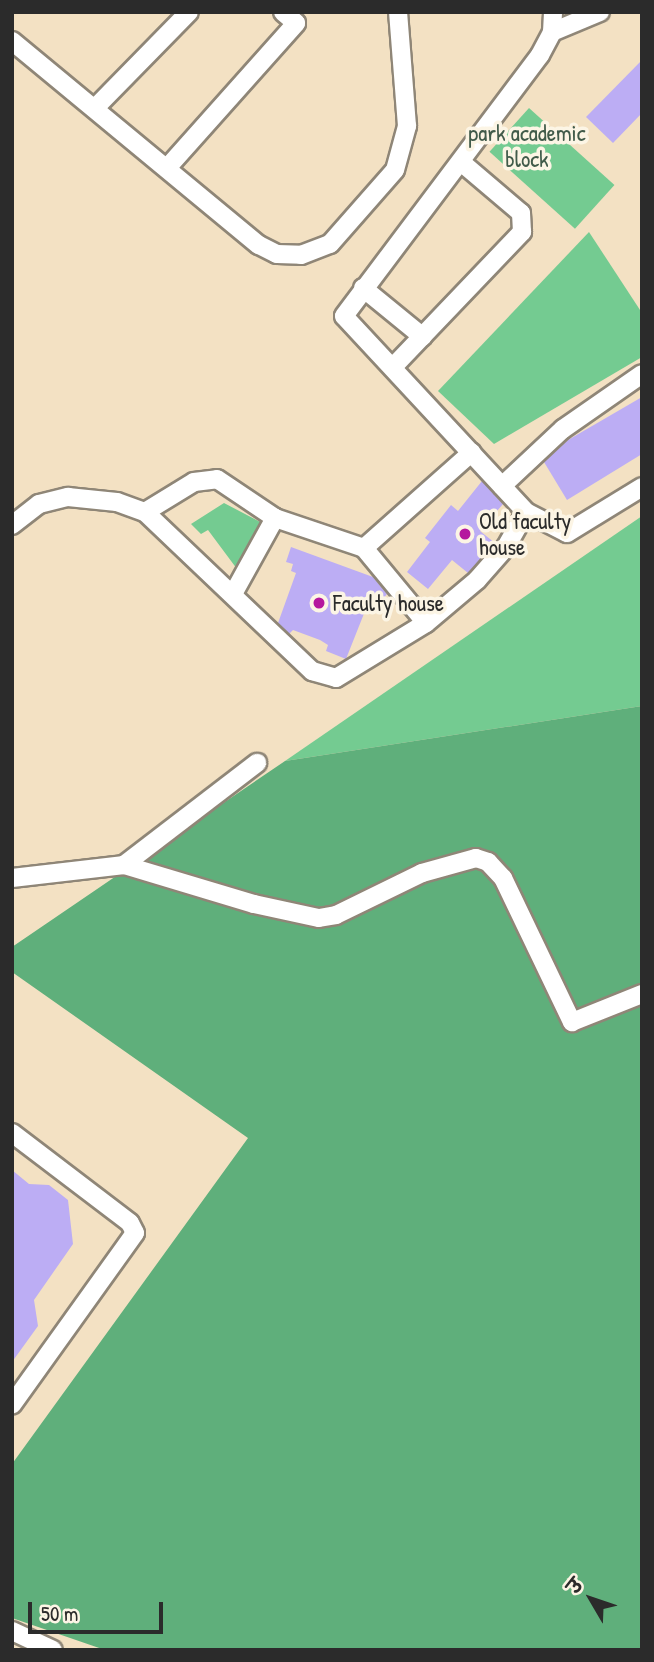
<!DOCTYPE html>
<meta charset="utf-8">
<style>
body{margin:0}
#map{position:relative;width:654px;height:1662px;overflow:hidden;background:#f3e1c3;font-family:"Patrick Hand","Playpen Sans Deva",sans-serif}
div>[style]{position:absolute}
.green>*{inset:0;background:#74cb91;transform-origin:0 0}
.forest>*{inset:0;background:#5faf7b}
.building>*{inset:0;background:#bcadf4}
.roads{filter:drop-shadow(2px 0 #8f8677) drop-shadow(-2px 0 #8f8677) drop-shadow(0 2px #8f8677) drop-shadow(0 -2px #8f8677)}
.minor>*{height:18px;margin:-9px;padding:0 9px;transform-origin:9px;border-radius:9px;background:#fff}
.dots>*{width:19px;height:19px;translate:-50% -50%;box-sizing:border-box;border:4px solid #fcf5e5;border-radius:50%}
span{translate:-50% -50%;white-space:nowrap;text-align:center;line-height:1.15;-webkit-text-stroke:7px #fcf5e5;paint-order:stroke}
.park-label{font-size:23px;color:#415b4a}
.poi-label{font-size:23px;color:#2b2b2b}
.left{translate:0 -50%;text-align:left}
.frame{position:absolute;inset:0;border:14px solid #2b2b2b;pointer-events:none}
.north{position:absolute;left:556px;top:1564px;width:70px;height:70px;-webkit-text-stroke:5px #fcf5e5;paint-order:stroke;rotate:309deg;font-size:19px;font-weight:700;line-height:28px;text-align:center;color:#2b2b2b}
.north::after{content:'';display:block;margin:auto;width:24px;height:32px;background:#2b2b2b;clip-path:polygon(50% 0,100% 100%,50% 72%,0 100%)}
.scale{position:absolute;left:28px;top:1602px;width:135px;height:32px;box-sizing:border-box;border:4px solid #2b2b2b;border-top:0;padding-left:9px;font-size:21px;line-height:24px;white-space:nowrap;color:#2b2b2b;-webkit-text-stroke:5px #fcf5e5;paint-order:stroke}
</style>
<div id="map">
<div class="green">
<i style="left:529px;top:108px;width:115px;height:59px;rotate:42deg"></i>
<i style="clip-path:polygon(589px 232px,642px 313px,642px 357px,494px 444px,438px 391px)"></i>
<i style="clip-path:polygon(224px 503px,268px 526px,240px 573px,208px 530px,201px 534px,191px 524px)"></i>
<i style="clip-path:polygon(642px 516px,642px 706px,285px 761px)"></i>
</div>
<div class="forest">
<i style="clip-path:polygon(642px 706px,642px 1650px,105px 1650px,12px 1618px,12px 1464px,248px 1138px,12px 972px,12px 947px,285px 761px)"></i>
</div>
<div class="building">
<i style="clip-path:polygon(642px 60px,642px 113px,613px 143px,586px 117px)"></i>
<i style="clip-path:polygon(642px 397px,642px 454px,567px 500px,544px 462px,568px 440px)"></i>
<i style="clip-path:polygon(482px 481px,503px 504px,480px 531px,495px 543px,468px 573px,452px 560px,428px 589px,407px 572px,430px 542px,425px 538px,451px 505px,458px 511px)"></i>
<i style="clip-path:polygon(291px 547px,373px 577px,387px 594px,375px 609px,367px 606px,346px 659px,326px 651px,328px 645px,320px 640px,293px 630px,289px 634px,278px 623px,296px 573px,291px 571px,293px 564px,286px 562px)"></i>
<i style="clip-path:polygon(12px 1170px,29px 1184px,49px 1185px,68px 1200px,73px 1244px,34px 1300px,38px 1326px,12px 1362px)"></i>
</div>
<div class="roads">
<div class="minor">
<i style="left:552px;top:32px;width:52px;rotate:-22.6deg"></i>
<i style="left:12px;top:41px;width:320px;rotate:39.6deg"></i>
<i style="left:259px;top:245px;width:20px;rotate:27deg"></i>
<i style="left:277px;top:254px;width:24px;rotate:2deg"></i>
<i style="left:301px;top:255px;width:31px;rotate:-21deg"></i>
<i style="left:330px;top:244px;width:98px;rotate:-48.7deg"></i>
<i style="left:395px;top:170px;width:46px;rotate:-74.7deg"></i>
<i style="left:407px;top:126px;width:114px;rotate:-94.5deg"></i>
<i style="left:95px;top:108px;width:134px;rotate:-45.6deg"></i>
<i style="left:167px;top:168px;width:194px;rotate:-48.3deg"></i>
<i style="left:296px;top:23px;width:17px;rotate:-140deg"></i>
<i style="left:363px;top:288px;width:77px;rotate:39.2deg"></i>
<i style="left:393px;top:367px;width:187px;rotate:-46.3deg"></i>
<i style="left:522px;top:232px;width:19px;rotate:-93deg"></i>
<i style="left:521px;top:213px;width:79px;rotate:-139.6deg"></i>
<i style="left:502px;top:486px;width:83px;rotate:-43.1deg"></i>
<i style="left:563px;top:429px;width:96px;rotate:-34.8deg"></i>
<i style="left:145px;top:512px;width:57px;rotate:-31.5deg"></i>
<i style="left:194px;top:482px;width:23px;rotate:-7deg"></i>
<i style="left:217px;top:479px;width:70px;rotate:33.9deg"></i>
<i style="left:275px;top:518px;width:94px;rotate:18.6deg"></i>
<i style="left:364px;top:548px;width:144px;rotate:-41.6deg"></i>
<i style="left:526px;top:512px;width:267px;rotate:-132.9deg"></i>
<i style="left:344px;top:316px;width:326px;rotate:-53.1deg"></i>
<i style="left:540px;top:55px;width:26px;rotate:-62deg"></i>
<i style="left:552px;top:32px;width:20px;rotate:-87deg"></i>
<i style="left:12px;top:525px;width:34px;rotate:-38deg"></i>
<i style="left:39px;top:504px;width:30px;rotate:-14deg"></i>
<i style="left:68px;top:497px;width:49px;rotate:5.8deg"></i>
<i style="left:117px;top:502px;width:30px;rotate:20deg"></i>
<i style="left:145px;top:512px;width:231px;rotate:43.6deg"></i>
<i style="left:312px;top:671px;width:25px;rotate:16deg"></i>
<i style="left:336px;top:678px;width:105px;rotate:-31.4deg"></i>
<i style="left:426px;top:623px;width:67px;rotate:-40.1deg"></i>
<i style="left:477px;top:580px;width:44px;rotate:-48.7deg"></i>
<i style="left:506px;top:547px;width:40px;rotate:-60.3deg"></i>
<i style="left:526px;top:512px;width:46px;rotate:27.1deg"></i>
<i style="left:567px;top:533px;width:88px;rotate:-31.5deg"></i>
<i style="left:364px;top:548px;width:97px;rotate:50.4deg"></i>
<i style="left:233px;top:594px;width:87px;rotate:-61.1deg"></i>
<i style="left:124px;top:865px;width:168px;rotate:-37.5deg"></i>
<i style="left:12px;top:878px;width:113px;rotate:-6.6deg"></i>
<i style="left:124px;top:865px;width:136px;rotate:16.7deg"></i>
<i style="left:254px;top:904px;width:66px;rotate:12.2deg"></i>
<i style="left:319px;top:918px;width:17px;rotate:-10deg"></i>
<i style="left:336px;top:915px;width:96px;rotate:-26deg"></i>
<i style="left:422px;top:873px;width:56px;rotate:-15.5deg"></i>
<i style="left:476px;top:858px;width:13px;rotate:18deg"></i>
<i style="left:488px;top:862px;width:22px;rotate:47deg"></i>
<i style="left:503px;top:878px;width:160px;rotate:64.4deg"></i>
<i style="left:572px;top:1022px;width:75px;rotate:-21.8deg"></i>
<i style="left:12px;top:1133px;width:148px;rotate:37.3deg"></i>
<i style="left:130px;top:1223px;width:11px;rotate:63deg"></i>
<i style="left:135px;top:1233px;width:211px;rotate:125.6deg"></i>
<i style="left:12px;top:1631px;width:45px;rotate:24.9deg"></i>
</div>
</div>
<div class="dots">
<i style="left:465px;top:534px;background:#b5179e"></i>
<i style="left:319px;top:603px;background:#b5179e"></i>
</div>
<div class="park-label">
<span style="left:527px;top:146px">park academic<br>block</span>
</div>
<div class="poi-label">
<span class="left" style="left:479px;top:534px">Old faculty<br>house</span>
<span class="left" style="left:333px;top:603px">Faculty house</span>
</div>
<div class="frame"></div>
<div class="north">उ</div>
<div class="scale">50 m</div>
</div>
